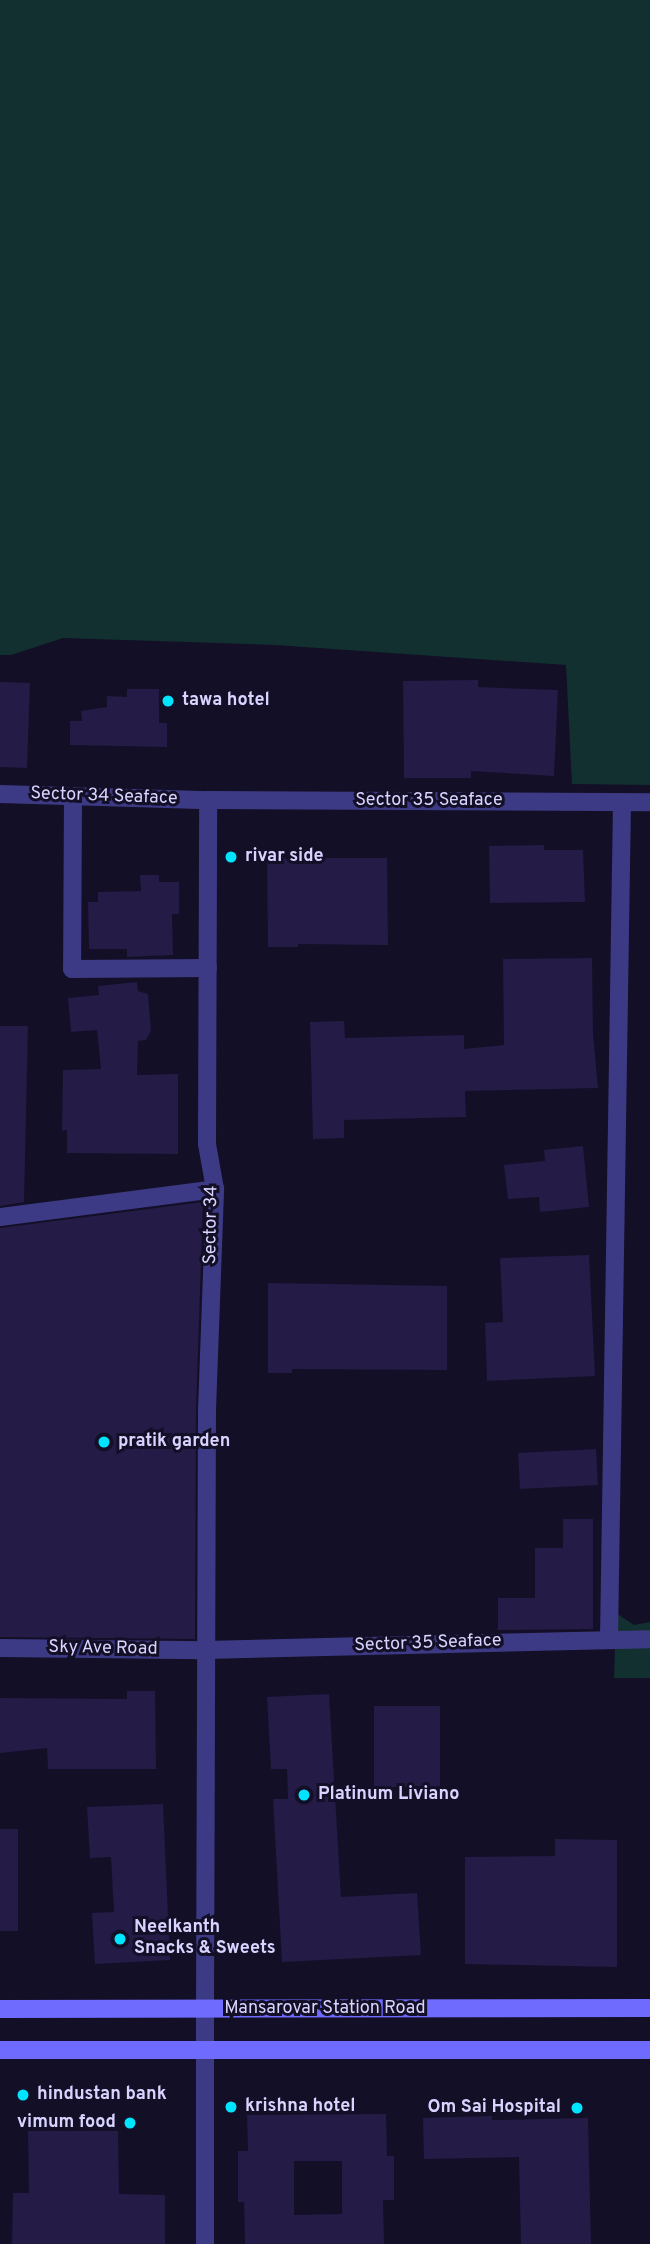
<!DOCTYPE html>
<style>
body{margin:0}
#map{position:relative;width:650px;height:2244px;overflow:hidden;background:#130f26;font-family:Overpass,sans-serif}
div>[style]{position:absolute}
.green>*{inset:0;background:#12302f}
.building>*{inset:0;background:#241b47;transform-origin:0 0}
.minor>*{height:18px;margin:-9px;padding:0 9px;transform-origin:9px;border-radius:9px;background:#3d3a85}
.tertiary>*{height:18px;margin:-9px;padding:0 9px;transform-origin:9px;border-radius:9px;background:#3d3a85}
.secondary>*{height:18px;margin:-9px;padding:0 9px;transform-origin:9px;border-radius:9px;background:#6f6bff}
.dots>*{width:19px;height:19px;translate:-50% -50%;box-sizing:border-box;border:4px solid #130f26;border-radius:50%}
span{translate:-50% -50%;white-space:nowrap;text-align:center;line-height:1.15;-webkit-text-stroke:6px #130f26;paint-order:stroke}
.poi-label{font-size:18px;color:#d9d4ff;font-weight:700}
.left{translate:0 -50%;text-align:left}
.right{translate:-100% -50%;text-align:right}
.street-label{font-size:18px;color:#d9d4ff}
</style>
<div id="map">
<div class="green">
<i style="clip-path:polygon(0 0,650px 0,650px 785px,572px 784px,566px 665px,275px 645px,63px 638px,11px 655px,0 655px)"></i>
<i style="clip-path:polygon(616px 1613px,634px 1625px,650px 1622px,650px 1678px,614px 1678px)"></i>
</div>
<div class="building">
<i style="clip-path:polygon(478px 680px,478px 687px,558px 690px,554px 776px,471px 771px,471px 778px,404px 778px,403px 681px)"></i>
<i style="left:0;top:682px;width:30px;height:85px;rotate:2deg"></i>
<i style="clip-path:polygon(127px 689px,159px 689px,159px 723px,167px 723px,167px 747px,70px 745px,70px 721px,82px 721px,81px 711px,107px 707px,107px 696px,127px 697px)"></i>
<i style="clip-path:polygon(544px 845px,544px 850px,583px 850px,585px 902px,490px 903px,489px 846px)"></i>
<i style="clip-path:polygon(267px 858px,387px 858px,388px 945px,298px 944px,298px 947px,268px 947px)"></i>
<i style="clip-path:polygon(140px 875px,159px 875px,159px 882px,179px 882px,179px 914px,172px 914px,173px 955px,127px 957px,127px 949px,89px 949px,88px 902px,98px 902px,98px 892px,141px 891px)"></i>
<i style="clip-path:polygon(592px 958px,593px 1034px,598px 1088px,465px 1091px,466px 1117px,344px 1120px,344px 1138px,313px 1139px,310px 1022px,344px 1021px,345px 1038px,464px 1035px,464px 1049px,504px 1045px,503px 959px)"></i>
<i style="clip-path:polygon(137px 982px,138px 991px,148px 994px,151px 1031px,146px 1040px,138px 1041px,137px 1075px,178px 1074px,178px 1154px,67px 1153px,67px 1130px,62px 1131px,63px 1070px,101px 1069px,97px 1030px,71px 1032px,68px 998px,99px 995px,98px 986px)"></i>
<i style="clip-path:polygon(0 1026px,28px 1026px,24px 1202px,0 1206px)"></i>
<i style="clip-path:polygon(583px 1146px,589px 1207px,540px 1212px,539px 1197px,508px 1199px,504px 1165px,545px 1161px,544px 1150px)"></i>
<i style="clip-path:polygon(203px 1202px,196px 1410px,195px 1639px,0 1637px,0 1228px)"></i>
<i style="clip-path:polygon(589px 1255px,595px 1376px,487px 1381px,485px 1323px,503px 1322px,500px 1258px)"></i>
<i style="clip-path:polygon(268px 1283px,447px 1286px,447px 1370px,292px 1369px,292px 1373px,268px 1373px)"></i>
<i style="left:596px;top:1449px;width:36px;height:78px;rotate:87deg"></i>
<i style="clip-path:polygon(563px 1519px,593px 1519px,593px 1629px,498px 1630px,498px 1598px,535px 1598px,535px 1548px,563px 1548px)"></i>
<i style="clip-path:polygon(127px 1691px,155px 1691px,156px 1769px,48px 1769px,47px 1748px,0 1753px,0 1698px,127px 1699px)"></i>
<i style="clip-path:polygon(329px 1694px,341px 1897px,417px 1893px,421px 1955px,282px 1962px,273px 1799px,288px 1799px,287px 1769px,271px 1769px,267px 1697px)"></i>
<i style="left:374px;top:1706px;width:66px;height:81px"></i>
<i style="clip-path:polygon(163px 1804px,170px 1960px,95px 1964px,92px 1913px,114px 1912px,111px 1857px,90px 1858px,87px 1807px)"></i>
<i style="left:0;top:1829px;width:18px;height:102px"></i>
<i style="clip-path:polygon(555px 1839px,617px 1840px,617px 1967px,465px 1964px,465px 1857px,555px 1856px)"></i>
<i style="clip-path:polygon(evenodd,386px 2114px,387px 2156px,394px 2156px,394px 2200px,383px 2200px,384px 2244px,245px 2244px,244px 2202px,238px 2202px,238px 2151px,248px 2151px,247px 2115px,386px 2114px,294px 2161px,342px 2161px,342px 2214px,294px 2215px,294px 2161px)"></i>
<i style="clip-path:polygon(492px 2116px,492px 2120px,588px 2118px,591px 2244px,521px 2244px,519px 2157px,424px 2159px,423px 2118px)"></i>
<i style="clip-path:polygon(28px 2131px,118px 2131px,119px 2194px,165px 2195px,165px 2244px,12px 2244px,13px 2193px,29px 2193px)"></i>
</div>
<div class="minor">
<i style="left:0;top:794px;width:208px;rotate:1.7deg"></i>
<i style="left:208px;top:800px;width:442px;rotate:0.3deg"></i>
<i style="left:73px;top:796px;width:173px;rotate:90.3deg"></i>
<i style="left:72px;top:969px;width:136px;rotate:-0.4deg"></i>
<i style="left:0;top:1217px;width:217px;rotate:-7.4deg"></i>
<i style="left:609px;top:1639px;width:837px;rotate:-89.11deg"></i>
<i style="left:0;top:1648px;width:206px;rotate:0.6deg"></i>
<i style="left:206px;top:1650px;width:444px;rotate:-1.4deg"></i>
<i style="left:205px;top:2009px;width:599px;rotate:-89.81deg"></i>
<i style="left:207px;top:1410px;width:221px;rotate:-87.9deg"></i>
<i style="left:215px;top:1189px;width:46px;rotate:-100.1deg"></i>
<i style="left:207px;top:1144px;width:344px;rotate:-89.8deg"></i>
</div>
<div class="tertiary">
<i style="left:205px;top:2009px;width:235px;rotate:90deg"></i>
</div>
<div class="secondary">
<i style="left:0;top:2009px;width:650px;rotate:-0.09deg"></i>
<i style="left:0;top:2050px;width:650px"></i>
</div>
<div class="dots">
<i style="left:168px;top:701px;background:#00e5ff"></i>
<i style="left:231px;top:857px;background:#00e5ff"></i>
<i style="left:104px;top:1442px;background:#00e5ff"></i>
<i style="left:304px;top:1795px;background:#00e5ff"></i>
<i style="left:120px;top:1939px;background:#00e5ff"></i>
<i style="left:23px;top:2095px;background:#00e5ff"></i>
<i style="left:231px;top:2107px;background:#00e5ff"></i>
<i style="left:577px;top:2108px;background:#00e5ff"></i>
<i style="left:130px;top:2123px;background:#00e5ff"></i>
</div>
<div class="poi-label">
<span class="left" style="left:182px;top:701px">tawa hotel</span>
<span class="left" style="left:245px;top:857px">rivar side</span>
<span class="left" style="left:118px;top:1442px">pratik garden</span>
<span class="left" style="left:318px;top:1795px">Platinum Liviano</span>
<span class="left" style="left:134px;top:1939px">Neelkanth<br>Snacks &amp; Sweets</span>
<span class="left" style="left:37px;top:2095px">hindustan bank</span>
<span class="left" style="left:245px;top:2107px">krishna hotel</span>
<span class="right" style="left:561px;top:2108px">Om Sai Hospital</span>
<span class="right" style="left:116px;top:2123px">vimum food</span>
</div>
<div class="street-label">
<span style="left:104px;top:797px;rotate:2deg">Sector 34 Seaface</span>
<span style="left:429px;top:801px">Sector 35 Seaface</span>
<span style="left:212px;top:1225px;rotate:-89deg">Sector 34</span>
<span style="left:428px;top:1644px;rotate:-2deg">Sector 35 Seaface</span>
<span style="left:103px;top:1649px;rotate:1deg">Sky Ave Road</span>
<span style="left:325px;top:2009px">Mansarovar Station Road</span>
</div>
</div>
